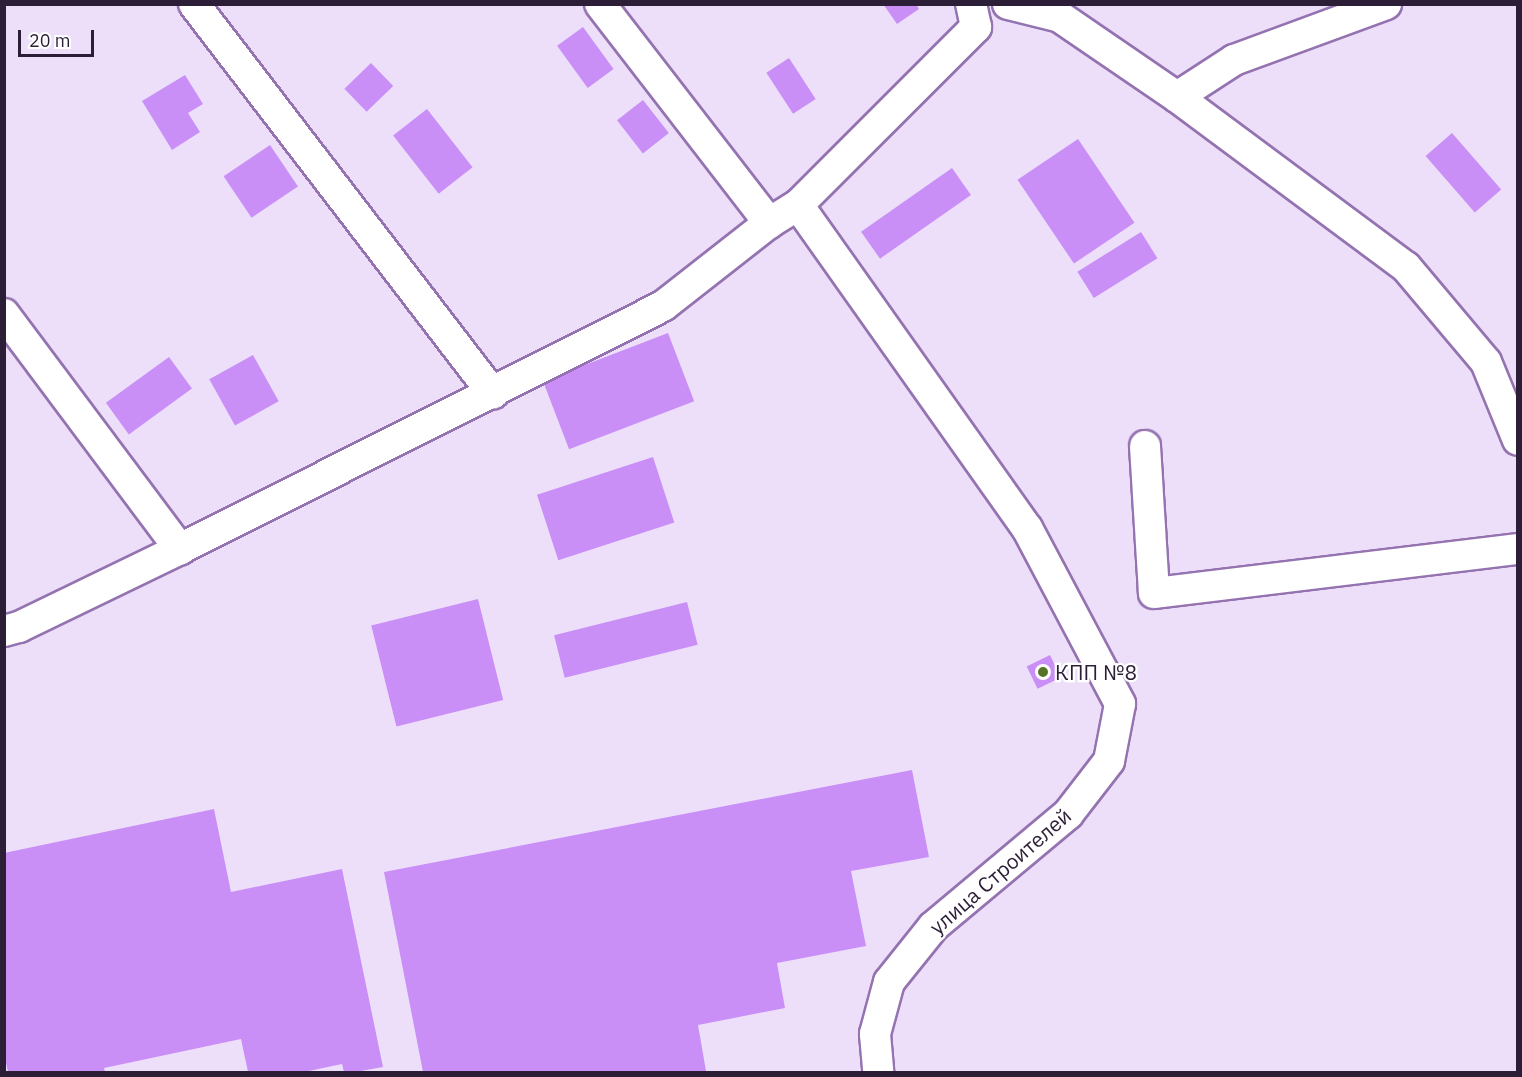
<!DOCTYPE html>
<meta charset="utf-8">
<style>
body{margin:0}
#map{position:relative;width:1522px;height:1077px;overflow:hidden;background:#eddffa;font-family:"IBM Plex Sans",sans-serif}
div>[style]{position:absolute}
.building>*{inset:0;background:#c98ff7;transform-origin:0 0}
.roads{filter:drop-shadow(2px 0 #9473b0) drop-shadow(-2px 0 #9473b0) drop-shadow(0 2px #9473b0) drop-shadow(0 -2px #9473b0)}
.minor>*{height:30px;margin:-15px;padding:0 15px;transform-origin:15px;border-radius:15px;background:#fff}
.dots>*{width:16px;height:16px;translate:-50% -50%;box-sizing:border-box;border:3px solid #fff;border-radius:50%}
span{translate:-50% -50%;white-space:nowrap;text-align:center;line-height:1.15;-webkit-text-stroke:4.5px #fff;paint-order:stroke}
.poi-label{font-size:21px;color:#2c1e37}
.left{translate:0 -50%;text-align:left}
.street-label{font-size:21px;color:#2c1e37}
.frame{position:absolute;inset:0;border:6px solid #2c1e37;pointer-events:none}
.scale{position:absolute;left:18px;top:30px;width:76px;height:27px;box-sizing:border-box;border:3px solid #2c1e37;border-top:0;padding-left:8px;font-size:18px;line-height:21px;white-space:nowrap;color:#2c1e37;-webkit-text-stroke:4px #fff;paint-order:stroke}
</style>
<div id="map">
<div class="building">
<i style="clip-path:polygon(883px 4px,916px 4px,919px 9px,897px 24px)"></i>
<i style="left:583px;top:27px;width:52px;height:32px;rotate:54deg"></i>
<i style="left:789px;top:58px;width:49px;height:27px;rotate:57deg"></i>
<i style="left:371px;top:63px;width:32px;height:37px;rotate:46deg"></i>
<i style="clip-path:polygon(185px 75px,203px 104px,188px 113px,200px 132px,172px 150px,142px 101px)"></i>
<i style="left:643px;top:100px;width:42px;height:33px;rotate:52deg"></i>
<i style="left:427px;top:109px;width:74px;height:43px;rotate:52deg"></i>
<i style="left:1452px;top:133px;width:75px;height:35px;rotate:49deg"></i>
<i style="left:1078px;top:139px;width:101px;height:73px;rotate:56deg"></i>
<i style="left:270px;top:145px;width:50px;height:56px;rotate:56deg"></i>
<i style="left:952px;top:168px;width:33px;height:111px;rotate:55deg"></i>
<i style="left:1141px;top:232px;width:31px;height:75px;rotate:58deg"></i>
<i style="left:668px;top:333px;width:73px;height:134px;rotate:69deg"></i>
<i style="left:253px;top:355px;width:53px;height:50px;rotate:61deg"></i>
<i style="left:169px;top:357px;width:39px;height:78px;rotate:54deg"></i>
<i style="left:653px;top:457px;width:69px;height:122px;rotate:72deg"></i>
<i style="left:478px;top:599px;width:104px;height:110px;rotate:76deg"></i>
<i style="left:687px;top:602px;width:44px;height:137px;rotate:76deg"></i>
<i style="left:1050px;top:655px;width:25px;height:26px;rotate:64deg"></i>
<i style="clip-path:polygon(912px 770px,929px 857px,851px 871px,866px 946px,777px 963px,785px 1008px,698px 1025px,706px 1071px,423px 1072px,384px 872px)"></i>
<i style="clip-path:polygon(214px 809px,231px 892px,342px 869px,383px 1067px,355px 1072px,344px 1072px,342px 1064px,304px 1072px,248px 1072px,241px 1039px,104px 1068px,105px 1072px,8px 1072px,4px 1054px,4px 853px)"></i>
</div>
<div class="roads">
<div class="minor">
<i style="left:194px;top:4px;width:491px;rotate:52.5deg"></i>
<i style="left:600px;top:4px;width:277px;rotate:52.3deg"></i>
<i style="left:1008px;top:4px;width:54px;rotate:14deg"></i>
<i style="left:1060px;top:17px;width:142px;rotate:34.4deg"></i>
<i style="left:1177px;top:97px;width:285px;rotate:36.6deg"></i>
<i style="left:1406px;top:267px;width:124px;rotate:49.9deg"></i>
<i style="left:1486px;top:362px;width:84px;rotate:67.7deg"></i>
<i style="left:1177px;top:97px;width:68px;rotate:-33deg"></i>
<i style="left:1234px;top:60px;width:162px;rotate:-20.2deg"></i>
<i style="left:798px;top:205px;width:396px;rotate:54.7deg"></i>
<i style="left:1027px;top:528px;width:199px;rotate:62.1deg"></i>
<i style="left:1120px;top:704px;width:58px;rotate:100.9deg"></i>
<i style="left:1109px;top:761px;width:67px;rotate:127.7deg"></i>
<i style="left:1068px;top:814px;width:176px;rotate:140.1deg"></i>
<i style="left:933px;top:927px;width:70px;rotate:128.7deg"></i>
<i style="left:889px;top:982px;width:54px;rotate:105.1deg"></i>
<i style="left:875px;top:1034px;width:38px;rotate:85deg"></i>
<i style="left:4px;top:314px;width:294px;rotate:53.2deg"></i>
<i style="left:1145px;top:446px;width:147px;rotate:86.5deg"></i>
<i style="left:1154px;top:593px;width:367px;rotate:-6.9deg"></i>
<i style="left:4px;top:631px;width:16px;rotate:-15deg"></i>
<i style="left:19px;top:627px;width:179px;rotate:-25.8deg"></i>
<i style="left:180px;top:549px;width:541px;rotate:-26.71deg"></i>
<i style="left:663px;top:306px;width:135px;rotate:-38.1deg"></i>
<i style="left:769px;top:223px;width:34px;rotate:-32deg"></i>
<i style="left:798px;top:205px;width:252px;rotate:-45deg"></i>
<i style="left:976px;top:27px;width:24px;rotate:-102deg"></i>
</div>
</div>
<div class="dots">
<i style="left:1043px;top:672px;background:#557429"></i>
</div>
<div class="poi-label">
<span class="left" style="left:1055px;top:672px">КПП №8</span>
</div>
<div class="street-label">
<span style="left:1000px;top:871px;rotate:-41deg">улица Строителей</span>
</div>
<div class="frame"></div>
<div class="scale">20 m</div>
</div>
